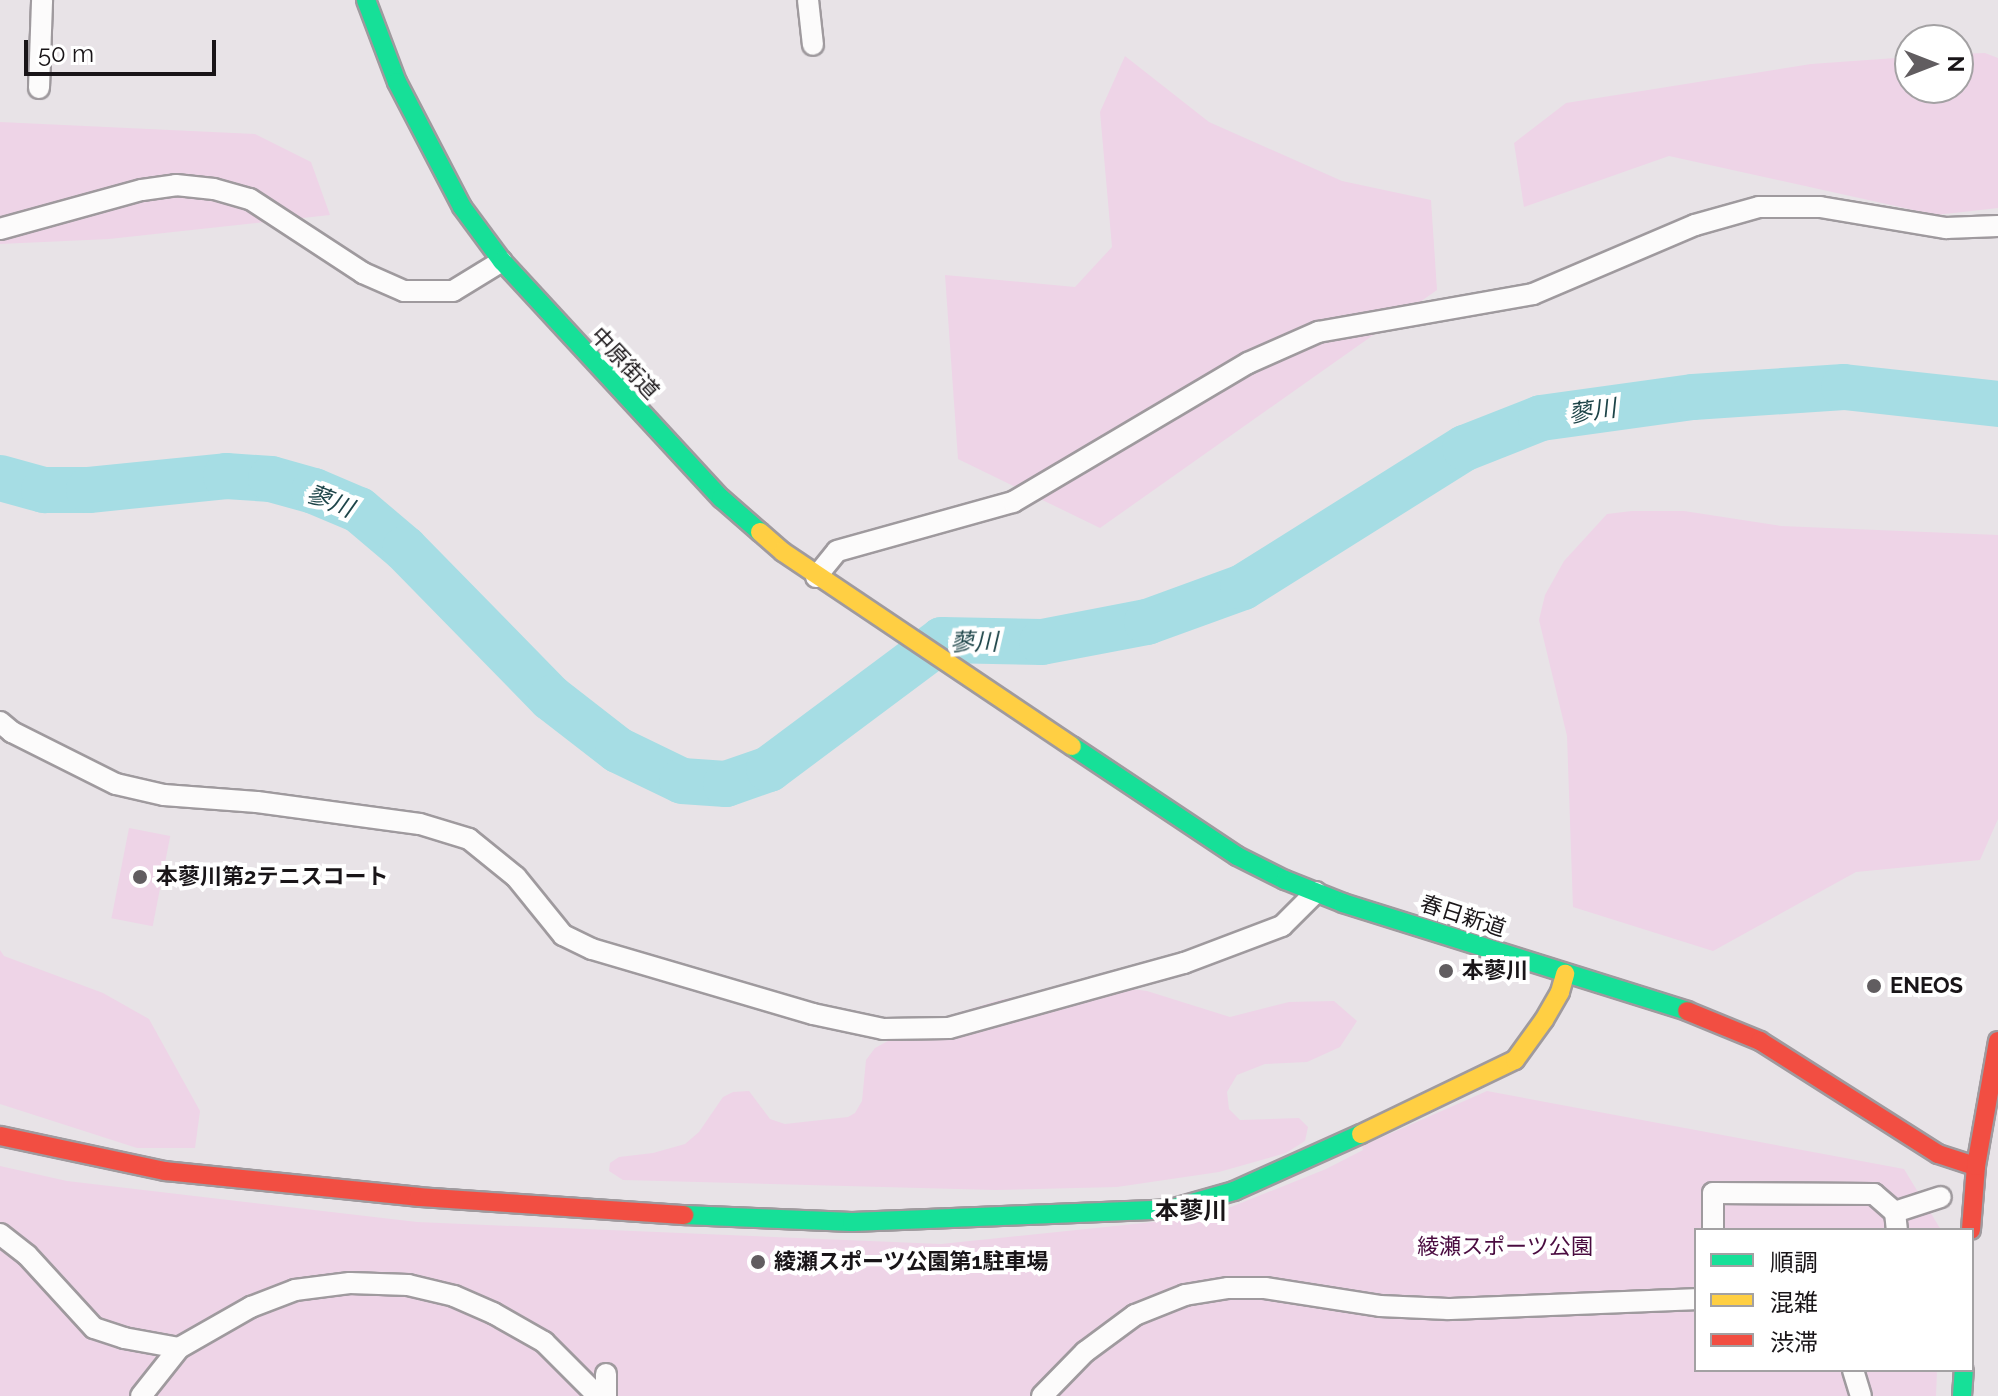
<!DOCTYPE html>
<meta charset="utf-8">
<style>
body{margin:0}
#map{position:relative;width:1998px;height:1396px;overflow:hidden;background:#e8e3e7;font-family:Raleway,"Noto Sans JP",sans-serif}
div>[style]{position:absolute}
.green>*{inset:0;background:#eed4e7;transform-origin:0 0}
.river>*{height:46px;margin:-23px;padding:0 23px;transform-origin:23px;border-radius:23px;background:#a6dde4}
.roads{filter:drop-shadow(2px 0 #9f9a9e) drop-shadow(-2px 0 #9f9a9e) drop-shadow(0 2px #9f9a9e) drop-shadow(0 -2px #9f9a9e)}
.street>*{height:20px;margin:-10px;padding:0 10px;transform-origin:10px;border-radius:10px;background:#fcfbfb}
.fast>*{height:18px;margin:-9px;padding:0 9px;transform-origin:9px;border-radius:9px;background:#16e098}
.slow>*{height:18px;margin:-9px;padding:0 9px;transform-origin:9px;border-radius:9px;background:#ffcf43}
.jam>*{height:18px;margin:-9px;padding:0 9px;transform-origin:9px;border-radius:9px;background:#f24e42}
.dots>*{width:22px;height:22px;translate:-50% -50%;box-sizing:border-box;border:4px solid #fff;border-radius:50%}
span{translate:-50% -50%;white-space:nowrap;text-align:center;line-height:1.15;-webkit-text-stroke:8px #fff;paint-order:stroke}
.street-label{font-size:22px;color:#191518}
.poi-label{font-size:22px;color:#191518;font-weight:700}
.left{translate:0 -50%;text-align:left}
.park-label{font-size:22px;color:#4a0c40}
.water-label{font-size:24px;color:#1e4549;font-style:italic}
.neighbourhood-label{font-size:24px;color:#191518;font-weight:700}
.legend{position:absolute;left:1694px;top:1228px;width:280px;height:144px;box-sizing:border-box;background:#fff;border:2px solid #a3a1a3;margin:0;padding:10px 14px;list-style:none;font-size:24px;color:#191518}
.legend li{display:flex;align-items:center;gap:16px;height:40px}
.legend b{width:40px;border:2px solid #a3a1a3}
.north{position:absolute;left:1894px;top:24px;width:80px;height:80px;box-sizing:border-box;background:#fff;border:2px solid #a3a1a3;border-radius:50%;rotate:90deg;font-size:22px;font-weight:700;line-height:32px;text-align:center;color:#191518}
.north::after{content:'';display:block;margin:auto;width:28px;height:36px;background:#615d60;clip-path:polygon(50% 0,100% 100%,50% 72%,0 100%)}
.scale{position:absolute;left:24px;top:40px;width:192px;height:36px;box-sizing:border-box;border:4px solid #191518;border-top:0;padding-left:10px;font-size:24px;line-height:28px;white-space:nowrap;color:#191518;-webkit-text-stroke:6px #fff;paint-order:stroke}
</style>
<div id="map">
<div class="green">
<i style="clip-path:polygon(1985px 53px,1998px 58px,1998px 208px,1936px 215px,1669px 156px,1524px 207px,1514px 143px,1566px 103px,1811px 64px,1910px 57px,1910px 88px,1958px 88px,1958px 54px)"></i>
<i style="clip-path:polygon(1125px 56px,1209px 122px,1342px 181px,1431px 200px,1437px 290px,1100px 528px,958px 459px,945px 275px,1075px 287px,1112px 247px,1100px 112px)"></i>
<i style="clip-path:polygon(0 122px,255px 134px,311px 162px,330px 215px,109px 239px,0 244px)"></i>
<i style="clip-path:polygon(1632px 511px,1684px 511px,1781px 526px,1998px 535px,1998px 819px,1980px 860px,1856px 872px,1713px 951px,1573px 907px,1567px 736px,1539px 620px,1545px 595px,1564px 561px,1607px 514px)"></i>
<i style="left:129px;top:828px;width:42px;height:92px;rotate:11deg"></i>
<i style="clip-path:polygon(0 950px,4px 956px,103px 993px,149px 1019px,200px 1111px,195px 1148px,137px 1148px,0 1104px)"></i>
<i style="clip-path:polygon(1088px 983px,1147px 991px,1230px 1017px,1289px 1002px,1334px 1001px,1357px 1021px,1340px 1047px,1307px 1062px,1265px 1064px,1237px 1075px,1227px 1092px,1229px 1109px,1240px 1120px,1299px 1118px,1308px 1127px,1305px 1141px,1286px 1153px,1219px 1172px,1117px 1187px,995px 1190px,623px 1180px,609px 1171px,610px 1163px,619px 1157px,653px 1153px,685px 1144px,699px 1132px,723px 1097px,733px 1092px,749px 1091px,770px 1119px,785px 1124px,848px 1117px,855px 1113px,862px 1101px,866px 1060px,875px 1048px,918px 1025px,1000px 1000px)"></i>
<i style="clip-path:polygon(1487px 1091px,1904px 1169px,1941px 1230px,1696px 1230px,1696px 1370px,1937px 1370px,1936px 1396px,0 1396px,0 1166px,67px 1181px,417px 1222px,941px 1244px,1173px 1220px,1231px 1207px,1326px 1169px,1363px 1150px,1362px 1146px)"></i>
</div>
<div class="river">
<i style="left:0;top:478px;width:46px;rotate:15.3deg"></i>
<i style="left:44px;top:490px;width:45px"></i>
<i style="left:89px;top:490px;width:138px;rotate:-5.8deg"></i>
<i style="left:226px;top:476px;width:45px;rotate:3.8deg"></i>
<i style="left:271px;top:479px;width:45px;rotate:15.6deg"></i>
<i style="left:314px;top:491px;width:49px;rotate:22.9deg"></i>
<i style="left:359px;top:510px;width:60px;rotate:40.3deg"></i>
<i style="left:405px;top:549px;width:209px;rotate:45.6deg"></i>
<i style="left:551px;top:698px;width:85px;rotate:37.8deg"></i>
<i style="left:618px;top:750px;width:71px;rotate:25.8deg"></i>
<i style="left:682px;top:781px;width:44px;rotate:3.9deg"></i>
<i style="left:726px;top:784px;width:46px;rotate:-19.2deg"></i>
<i style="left:769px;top:769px;width:216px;rotate:-36.7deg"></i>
<i style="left:942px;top:640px;width:100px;rotate:1.1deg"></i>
<i style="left:1042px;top:642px;width:107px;rotate:-10.8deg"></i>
<i style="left:1147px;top:622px;width:102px;rotate:-20deg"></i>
<i style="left:1243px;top:587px;width:262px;rotate:-32.1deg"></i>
<i style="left:1465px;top:448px;width:82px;rotate:-21.5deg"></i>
<i style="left:1541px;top:418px;width:153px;rotate:-7.9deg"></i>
<i style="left:1693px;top:397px;width:151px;rotate:-3.8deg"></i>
<i style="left:1844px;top:387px;width:155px;rotate:6.3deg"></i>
</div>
<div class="roads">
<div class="street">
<i style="left:808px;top:0;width:45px;rotate:83.7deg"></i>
<i style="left:39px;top:88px;width:88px;rotate:-88deg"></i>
<i style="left:0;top:229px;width:147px;rotate:-15.4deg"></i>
<i style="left:142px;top:190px;width:34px;rotate:-8deg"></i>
<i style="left:176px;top:185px;width:38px;rotate:6deg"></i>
<i style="left:214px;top:189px;width:37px;rotate:16deg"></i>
<i style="left:250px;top:199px;width:135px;rotate:33.2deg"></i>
<i style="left:363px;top:273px;width:45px;rotate:23.7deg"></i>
<i style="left:404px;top:291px;width:49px"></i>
<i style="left:453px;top:291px;width:57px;rotate:-31.5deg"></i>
<i style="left:816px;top:577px;width:33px;rotate:-51deg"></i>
<i style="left:837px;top:551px;width:183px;rotate:-15.6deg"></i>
<i style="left:1013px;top:502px;width:273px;rotate:-30.6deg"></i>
<i style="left:1248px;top:363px;width:77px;rotate:-23.9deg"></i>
<i style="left:1318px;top:332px;width:218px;rotate:-10deg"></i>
<i style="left:1533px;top:294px;width:176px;rotate:-23.1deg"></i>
<i style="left:1695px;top:225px;width:66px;rotate:-15.7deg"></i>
<i style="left:1759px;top:207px;width:61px"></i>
<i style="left:1820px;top:207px;width:128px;rotate:9.5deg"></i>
<i style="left:1946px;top:228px;width:52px;rotate:-2.2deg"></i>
<i style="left:0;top:722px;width:16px;rotate:40deg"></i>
<i style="left:12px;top:732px;width:116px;rotate:26.6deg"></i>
<i style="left:116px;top:784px;width:49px;rotate:12.9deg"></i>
<i style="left:164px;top:795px;width:93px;rotate:4.3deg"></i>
<i style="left:257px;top:802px;width:164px;rotate:7.7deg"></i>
<i style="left:420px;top:824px;width:51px;rotate:17deg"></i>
<i style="left:469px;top:839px;width:60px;rotate:39deg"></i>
<i style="left:516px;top:877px;width:75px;rotate:51deg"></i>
<i style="left:563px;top:935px;width:32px;rotate:26deg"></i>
<i style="left:592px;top:949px;width:230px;rotate:16.4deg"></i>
<i style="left:813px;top:1014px;width:72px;rotate:12.1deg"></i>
<i style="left:883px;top:1029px;width:66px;rotate:-0.9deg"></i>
<i style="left:949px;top:1028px;width:244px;rotate:-15.5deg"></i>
<i style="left:1184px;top:963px;width:105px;rotate:-20.7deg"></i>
<i style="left:1282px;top:926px;width:48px;rotate:-45deg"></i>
<i style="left:1895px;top:1212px;width:48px;rotate:-18.1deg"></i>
<i style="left:1713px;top:1230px;width:37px;rotate:-90deg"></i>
<i style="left:1713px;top:1193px;width:161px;rotate:0.4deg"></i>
<i style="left:1874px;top:1194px;width:28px;rotate:41deg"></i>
<i style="left:1895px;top:1212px;width:18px;rotate:84deg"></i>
<i style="left:0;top:1234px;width:34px;rotate:38deg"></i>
<i style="left:27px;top:1255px;width:99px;rotate:47.5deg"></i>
<i style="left:94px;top:1328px;width:32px;rotate:18deg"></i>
<i style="left:124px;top:1338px;width:56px;rotate:10.3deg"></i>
<i style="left:1853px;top:1370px;width:27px;rotate:73deg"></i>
<i style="left:141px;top:1396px;width:61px;rotate:-51.6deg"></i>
<i style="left:179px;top:1348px;width:83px;rotate:-29.7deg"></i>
<i style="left:251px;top:1307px;width:47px;rotate:-21.1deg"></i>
<i style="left:295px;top:1290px;width:55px;rotate:-7.3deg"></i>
<i style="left:350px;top:1283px;width:58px;rotate:2deg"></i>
<i style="left:408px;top:1285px;width:47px;rotate:13.4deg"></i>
<i style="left:454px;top:1296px;width:43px;rotate:23.6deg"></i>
<i style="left:493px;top:1313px;width:59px;rotate:29.6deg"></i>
<i style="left:544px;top:1342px;width:76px;rotate:45deg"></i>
<i style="left:606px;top:1396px;width:22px;rotate:-90deg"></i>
<i style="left:1042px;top:1396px;width:62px;rotate:-45.7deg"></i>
<i style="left:1085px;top:1352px;width:62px;rotate:-36.5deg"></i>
<i style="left:1135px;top:1315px;width:54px;rotate:-21.8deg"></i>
<i style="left:1185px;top:1295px;width:44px;rotate:-9.2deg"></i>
<i style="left:1228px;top:1288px;width:37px"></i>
<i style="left:1265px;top:1288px;width:116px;rotate:8.9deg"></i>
<i style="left:1380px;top:1306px;width:68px;rotate:2.5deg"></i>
<i style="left:1448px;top:1309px;width:248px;rotate:-2.3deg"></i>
</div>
<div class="fast">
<i style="left:366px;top:0;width:88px;rotate:69.3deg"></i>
<i style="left:397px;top:82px;width:141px;rotate:62.5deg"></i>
<i style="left:462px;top:207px;width:67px;rotate:53.5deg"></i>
<i style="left:502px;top:261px;width:323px;rotate:47.3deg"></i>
<i style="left:721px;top:498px;width:52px;rotate:41.1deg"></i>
<i style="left:1072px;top:746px;width:198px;rotate:33.7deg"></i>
<i style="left:1237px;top:856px;width:54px;rotate:26.6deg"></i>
<i style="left:1285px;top:880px;width:62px;rotate:21.6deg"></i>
<i style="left:1343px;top:903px;width:361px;rotate:17.4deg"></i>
<i style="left:684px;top:1215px;width:168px;rotate:2.4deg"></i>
<i style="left:852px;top:1222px;width:319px;rotate:-2.3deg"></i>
<i style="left:1171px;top:1209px;width:66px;rotate:-15.9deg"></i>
<i style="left:1234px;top:1191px;width:139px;rotate:-24.2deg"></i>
<i style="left:1962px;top:1396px;width:26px;rotate:-86deg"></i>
</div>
<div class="slow">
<i style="left:760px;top:532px;width:30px;rotate:41deg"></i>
<i style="left:783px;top:552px;width:348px;rotate:33.9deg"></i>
<i style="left:1361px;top:1134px;width:171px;rotate:-25.7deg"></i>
<i style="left:1515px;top:1060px;width:49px;rotate:-54.1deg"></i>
<i style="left:1544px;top:1020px;width:32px;rotate:-60deg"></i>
<i style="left:1560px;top:992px;width:19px;rotate:-74deg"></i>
</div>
<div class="jam">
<i style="left:1687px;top:1011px;width:79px;rotate:22.3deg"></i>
<i style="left:1760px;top:1041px;width:211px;rotate:32.4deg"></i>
<i style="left:1938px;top:1154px;width:40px;rotate:18deg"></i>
<i style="left:1976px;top:1166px;width:64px;rotate:94.5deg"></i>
<i style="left:0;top:1136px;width:169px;rotate:12deg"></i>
<i style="left:165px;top:1171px;width:255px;rotate:5.8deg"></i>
<i style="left:419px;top:1197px;width:266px;rotate:3.9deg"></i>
<i style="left:1976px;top:1166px;width:127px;rotate:-80deg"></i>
</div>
</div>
<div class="dots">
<i style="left:140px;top:877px;background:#615d60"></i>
<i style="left:1446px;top:971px;background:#615d60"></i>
<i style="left:1874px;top:986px;background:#615d60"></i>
<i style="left:758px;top:1262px;background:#615d60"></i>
</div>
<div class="street-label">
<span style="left:625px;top:363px;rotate:47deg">中原街道</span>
<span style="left:1463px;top:916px;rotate:18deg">春日新道</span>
</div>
<div class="poi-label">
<span class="left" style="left:156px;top:877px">本蓼川第2テニスコート</span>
<span class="left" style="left:1462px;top:971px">本蓼川</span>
<span class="left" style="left:1890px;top:986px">ENEOS</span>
<span class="left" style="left:774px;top:1262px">綾瀬スポーツ公園第1駐車場</span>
</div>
<div class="park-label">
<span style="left:1505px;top:1247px">綾瀬スポーツ公園</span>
</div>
<div class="water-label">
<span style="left:1592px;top:411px;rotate:-8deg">蓼川</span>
<span style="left:330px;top:501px;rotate:21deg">蓼川</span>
<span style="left:974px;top:642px;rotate:-1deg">蓼川</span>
</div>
<div class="neighbourhood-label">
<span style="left:1191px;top:1211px">本蓼川</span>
</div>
<ul class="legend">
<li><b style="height:10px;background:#16e098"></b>順調</li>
<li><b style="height:10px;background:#ffcf43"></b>混雑</li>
<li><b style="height:10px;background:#f24e42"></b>渋滞</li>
</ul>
<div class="north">N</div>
<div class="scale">50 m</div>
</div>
